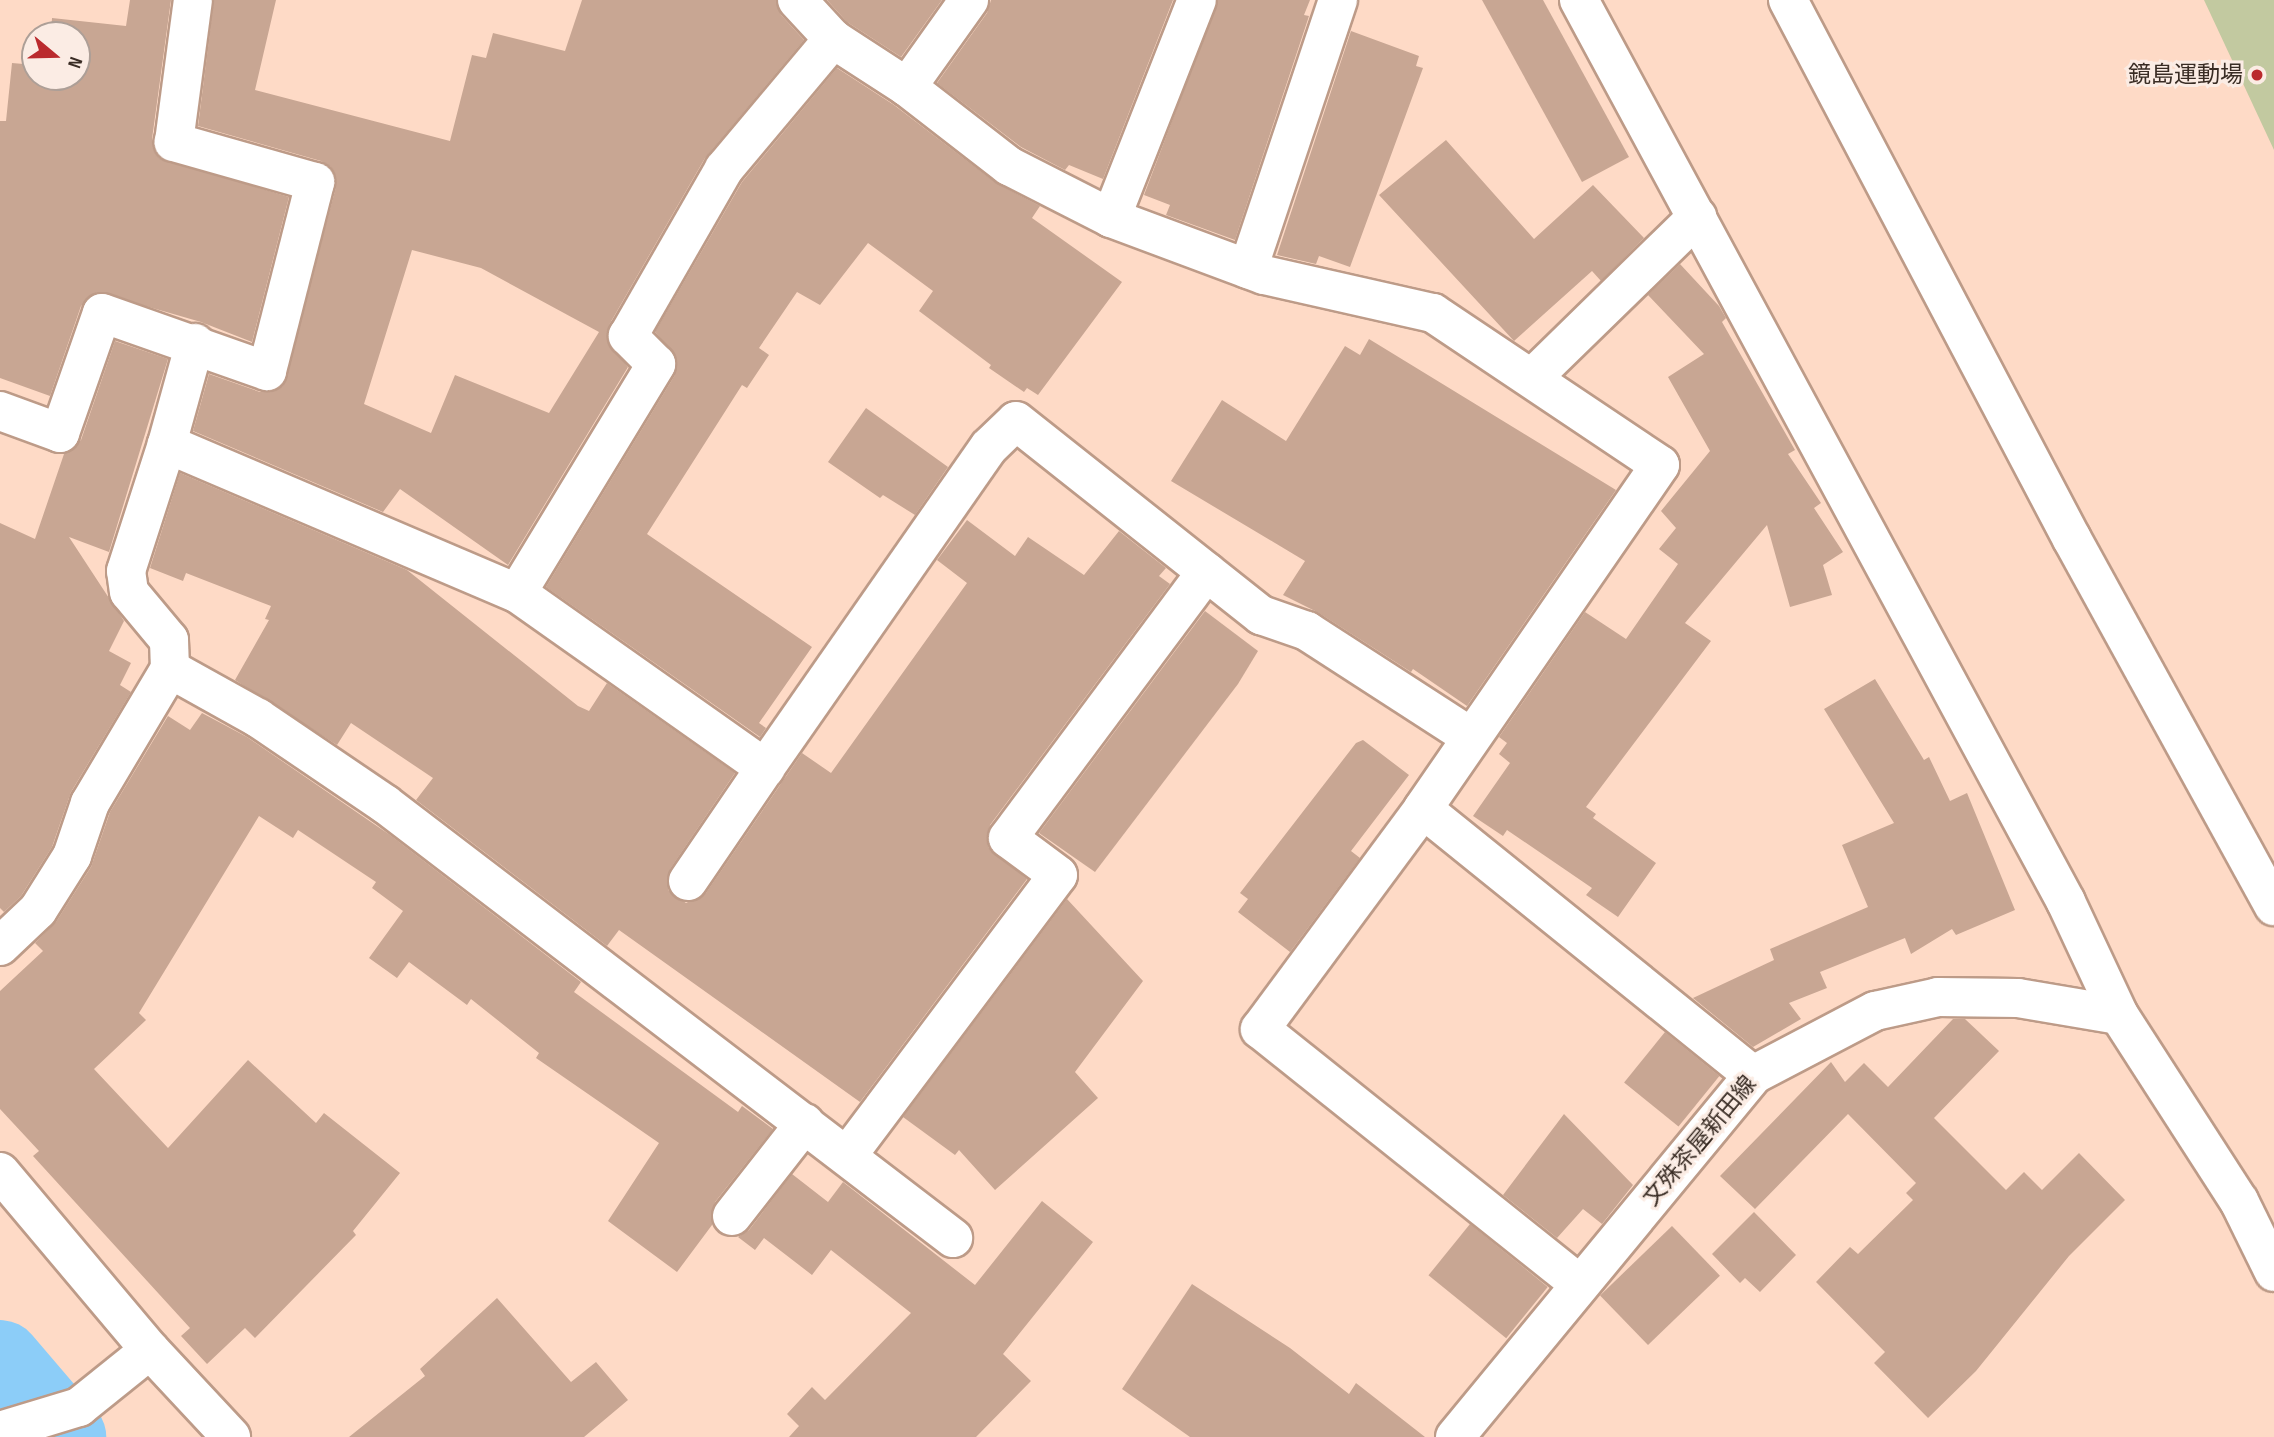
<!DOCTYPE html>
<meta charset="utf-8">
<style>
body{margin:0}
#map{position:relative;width:2274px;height:1437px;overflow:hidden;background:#fedac6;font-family:"Sofia Sans Condensed","Noto Sans JP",sans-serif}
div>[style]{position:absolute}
.green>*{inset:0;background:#c2c9a0}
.river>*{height:84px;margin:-42px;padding:0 42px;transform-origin:42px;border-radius:42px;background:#8ccdf8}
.building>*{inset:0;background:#c8a693;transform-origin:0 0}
.roads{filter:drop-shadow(2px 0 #bd9b88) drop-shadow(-2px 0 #bd9b88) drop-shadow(0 2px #bd9b88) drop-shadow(0 -2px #bd9b88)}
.minor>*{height:38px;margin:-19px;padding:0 19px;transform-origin:19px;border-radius:19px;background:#fff}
.major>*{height:38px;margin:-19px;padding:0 19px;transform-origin:19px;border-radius:19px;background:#fff}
.dots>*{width:19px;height:19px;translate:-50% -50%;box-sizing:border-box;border:4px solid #fbece4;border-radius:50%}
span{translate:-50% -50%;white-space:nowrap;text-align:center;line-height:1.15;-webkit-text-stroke:6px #fbece4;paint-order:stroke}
.poi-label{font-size:23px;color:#392c24}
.right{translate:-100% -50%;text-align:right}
.street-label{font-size:23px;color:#392c24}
.north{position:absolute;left:21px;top:21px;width:70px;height:70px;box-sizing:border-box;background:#fbece4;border:2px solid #ad9f97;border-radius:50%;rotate:109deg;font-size:19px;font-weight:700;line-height:28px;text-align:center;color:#392c24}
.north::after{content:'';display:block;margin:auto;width:24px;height:32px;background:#ba2a2d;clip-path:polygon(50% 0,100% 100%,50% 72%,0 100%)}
</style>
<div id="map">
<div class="green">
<i style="clip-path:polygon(2204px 0,2274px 0,2274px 150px)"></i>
</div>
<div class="river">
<i style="left:0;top:1362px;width:99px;rotate:49.5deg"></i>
</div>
<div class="building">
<i style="clip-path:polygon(130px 0,171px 0,152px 139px,159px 158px,289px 197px,252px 342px,201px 322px,97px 292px,81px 306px,50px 396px,0 378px,0 121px,6px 121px,12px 63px,35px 65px,35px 77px,77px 77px,77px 35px,51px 35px,52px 18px,126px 26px)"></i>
<i style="clip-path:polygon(evenodd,214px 0,276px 0,255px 90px,450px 141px,472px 55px,486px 58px,493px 33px,565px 51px,582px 0,776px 0,781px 15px,804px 40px,705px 158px,609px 325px,607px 340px,628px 367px,508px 565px,400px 489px,383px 512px,193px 431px,209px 374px,260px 392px,283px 386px,336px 187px,331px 167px,321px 161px,198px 126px,214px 0,412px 250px,481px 268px,599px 332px,549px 413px,455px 375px,431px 433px,364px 404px,412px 250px)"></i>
<i style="clip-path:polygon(827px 0,942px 0,901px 57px,847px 22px)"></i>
<i style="clip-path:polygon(991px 0,1173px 0,1103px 179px,1069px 165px,1065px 170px,1021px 147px,937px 83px,987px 13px)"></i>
<i style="clip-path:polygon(1218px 0,1310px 0,1304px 15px,1309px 16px,1235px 240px,1166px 215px,1170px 205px,1144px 195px)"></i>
<i style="clip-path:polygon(1482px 0,1543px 0,1629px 157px,1582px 182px)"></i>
<i style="clip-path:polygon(1351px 31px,1419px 56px,1416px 66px,1423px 68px,1350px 267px,1319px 256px,1316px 264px,1277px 255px)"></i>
<i style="clip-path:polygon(837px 68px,894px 105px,996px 183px,1040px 206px,1032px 218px,1122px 282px,1038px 395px,1027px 388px,1024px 392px,989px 368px,991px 365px,919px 311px,933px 291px,868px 243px,820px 305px,797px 292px,759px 348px,769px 355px,747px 388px,742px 385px,647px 534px,812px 647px,759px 723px,766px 728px,760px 737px,546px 587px,675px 375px,676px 356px,655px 332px,742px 182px)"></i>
<i style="clip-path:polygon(1446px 140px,1534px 239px,1593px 185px,1644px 238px,1601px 281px,1592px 271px,1514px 341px,1379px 195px)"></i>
<i style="clip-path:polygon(1680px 264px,1719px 306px,1726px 318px,1722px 322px,1795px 450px,1788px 454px,1821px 503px,1814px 508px,1843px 552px,1823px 565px,1832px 595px,1790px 607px,1767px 525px,1685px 623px,1711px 641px,1586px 807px,1596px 814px,1593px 818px,1656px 863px,1618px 917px,1586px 895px,1592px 888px,1507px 830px,1503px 836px,1473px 816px,1510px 763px,1499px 754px,1507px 743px,1499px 737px,1585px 612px,1626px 639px,1678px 564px,1659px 549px,1676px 528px,1661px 511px,1710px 451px,1668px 377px,1704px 354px,1648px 295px)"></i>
<i style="clip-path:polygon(1369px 339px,1616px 490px,1467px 706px,1413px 669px,1411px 672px,1319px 613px,1283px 595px,1305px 561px,1171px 481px,1222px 400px,1286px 441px,1345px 346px,1360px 355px)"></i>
<i style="clip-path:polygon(115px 341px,168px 359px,109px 552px,69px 537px,124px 621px,109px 651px,131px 663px,120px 685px,131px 692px,71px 792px,52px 847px,21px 896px,4px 912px,0 908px,0 523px,35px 539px,64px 454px,81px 440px)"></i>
<i style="clip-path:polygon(866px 408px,948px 467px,915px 515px,883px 495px,880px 498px,828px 462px)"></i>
<i style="clip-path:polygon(180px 473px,407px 570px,578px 706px,589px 711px,607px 683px,735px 773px,670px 869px,668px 890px,686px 903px,706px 893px,802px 753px,831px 773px,967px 583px,937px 560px,967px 520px,1015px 556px,1028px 537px,1084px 575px,1119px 531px,1166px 568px,1159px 576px,1170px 584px,990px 825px,988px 847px,1027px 879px,860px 1102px,619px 930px,607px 946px,416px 800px,433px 778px,351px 723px,337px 745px,235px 680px,269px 620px,265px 619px,271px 606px,186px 573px,183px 581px,150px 568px)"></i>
<i style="clip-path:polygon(1205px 611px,1258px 651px,1238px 684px,1095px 872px,1039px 833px)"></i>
<i style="clip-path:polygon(1875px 679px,1924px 760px,1929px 757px,1950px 801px,1967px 793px,2015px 910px,1956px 935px,1952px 929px,1911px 954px,1905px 938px,1820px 972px,1827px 988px,1789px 1003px,1801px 1019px,1753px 1047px,1693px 998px,1774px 960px,1770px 949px,1868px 907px,1842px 845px,1894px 823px,1824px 709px)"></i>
<i style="clip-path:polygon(202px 713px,247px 737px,390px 835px,581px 982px,574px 992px,738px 1112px,742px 1106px,773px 1129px,715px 1202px,712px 1225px,677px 1272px,608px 1221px,659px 1143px,536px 1058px,539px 1053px,471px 999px,467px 1005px,409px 962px,397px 978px,369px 958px,403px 911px,372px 888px,376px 882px,298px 830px,293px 838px,259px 816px,139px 1013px,146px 1020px,94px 1069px,168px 1148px,248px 1060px,316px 1123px,324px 1113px,400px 1173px,353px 1231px,356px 1235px,255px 1338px,245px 1328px,207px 1364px,181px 1336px,190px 1328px,33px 1156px,39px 1151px,0 1109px,0 991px,43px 951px,35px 943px,56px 922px,91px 867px,110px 812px,168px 716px,190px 730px)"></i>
<i style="clip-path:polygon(1363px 740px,1409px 775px,1351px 851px,1360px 858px,1290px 952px,1238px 912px,1248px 899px,1240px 893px,1356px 743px)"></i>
<i style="clip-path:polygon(1067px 899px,1143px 981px,1075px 1072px,1098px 1098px,995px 1190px,959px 1150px,955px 1155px,903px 1117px)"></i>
<i style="clip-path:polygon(1953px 1019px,1965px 1019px,1999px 1051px,1934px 1118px,2006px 1190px,2024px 1172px,2042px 1190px,2079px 1153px,2125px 1200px,2069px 1256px,1976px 1371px,1928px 1418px,1874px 1363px,1885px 1352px,1816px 1282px,1850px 1247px,1858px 1254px,1913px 1200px,1906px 1193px,1916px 1183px,1848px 1114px,1755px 1209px,1720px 1176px,1831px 1062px,1845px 1082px,1864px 1063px,1888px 1087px)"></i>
<i style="left:1665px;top:1032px;width:70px;height:65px;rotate:39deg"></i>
<i style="clip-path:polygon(1564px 1114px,1633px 1185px,1602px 1224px,1583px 1209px,1557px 1238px,1503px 1195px)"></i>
<i style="clip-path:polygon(792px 1174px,828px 1202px,843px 1182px,975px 1285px,1042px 1201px,1093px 1242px,1003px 1354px,1031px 1381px,976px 1437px,789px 1437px,799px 1426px,787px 1414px,812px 1387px,825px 1400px,911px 1313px,831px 1250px,812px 1275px,764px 1238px,755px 1250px,738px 1237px,749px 1230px)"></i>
<i style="clip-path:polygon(1754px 1212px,1796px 1255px,1760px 1292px,1745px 1278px,1740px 1283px,1712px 1254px)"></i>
<i style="left:1470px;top:1224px;width:100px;height:66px;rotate:39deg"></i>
<i style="left:1672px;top:1226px;width:69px;height:100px;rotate:46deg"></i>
<i style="clip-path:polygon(1192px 1284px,1290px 1348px,1349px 1394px,1356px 1383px,1425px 1437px,1190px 1437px,1122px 1389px)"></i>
<i style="clip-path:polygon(497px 1298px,571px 1382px,596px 1362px,628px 1400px,584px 1437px,349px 1437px,425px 1376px,420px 1369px)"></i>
</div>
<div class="roads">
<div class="minor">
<i style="left:797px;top:0;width:53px;rotate:47.3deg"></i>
<i style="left:833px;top:39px;width:88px;rotate:33deg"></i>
<i style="left:907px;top:87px;width:129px;rotate:37.8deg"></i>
<i style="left:1009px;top:166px;width:114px;rotate:27deg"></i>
<i style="left:1111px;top:218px;width:163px;rotate:20.4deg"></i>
<i style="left:1264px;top:275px;width:173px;rotate:12.7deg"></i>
<i style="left:1433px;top:313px;width:273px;rotate:33.8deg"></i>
<i style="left:1660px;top:465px;width:418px;rotate:124.6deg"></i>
<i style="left:1423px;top:809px;width:274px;rotate:126.5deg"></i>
<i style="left:1260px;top:1029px;width:409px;rotate:38.6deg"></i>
<i style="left:1579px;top:0;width:1025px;rotate:61.63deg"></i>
<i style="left:2066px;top:902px;width:125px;rotate:64.9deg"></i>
<i style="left:2119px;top:1015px;width:221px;rotate:57.2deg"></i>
<i style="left:2239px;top:1201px;width:79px;rotate:63.8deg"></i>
<i style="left:1788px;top:0;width:609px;rotate:62.22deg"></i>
<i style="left:2072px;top:539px;width:419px;rotate:61.2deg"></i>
<i style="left:907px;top:87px;width:107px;rotate:-54.5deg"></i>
<i style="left:1111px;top:218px;width:234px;rotate:-68.5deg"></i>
<i style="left:1248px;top:269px;width:284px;rotate:-71.5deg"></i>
<i style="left:195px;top:343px;width:105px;rotate:105.5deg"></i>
<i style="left:167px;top:444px;width:380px;rotate:23.1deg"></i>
<i style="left:517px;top:593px;width:304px;rotate:35.2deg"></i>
<i style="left:765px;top:768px;width:391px;rotate:-55.1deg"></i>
<i style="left:989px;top:447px;width:37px;rotate:-44deg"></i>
<i style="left:1016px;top:421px;width:313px;rotate:38.4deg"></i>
<i style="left:1261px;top:615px;width:49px;rotate:19.2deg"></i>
<i style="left:1307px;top:631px;width:195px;rotate:32.9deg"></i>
<i style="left:1532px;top:378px;width:231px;rotate:-44.3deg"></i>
<i style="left:0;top:411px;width:64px;rotate:20.1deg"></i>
<i style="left:60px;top:433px;width:127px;rotate:-70.7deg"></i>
<i style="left:102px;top:313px;width:175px;rotate:19.4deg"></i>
<i style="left:267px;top:371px;width:195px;rotate:-75.7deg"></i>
<i style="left:315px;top:182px;width:147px;rotate:-164.2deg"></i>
<i style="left:174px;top:142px;width:143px;rotate:-82.4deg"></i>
<i style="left:517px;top:593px;width:268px;rotate:-58.7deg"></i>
<i style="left:656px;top:364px;width:40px;rotate:-135deg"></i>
<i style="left:628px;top:336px;width:193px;rotate:-60.1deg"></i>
<i style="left:724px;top:169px;width:170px;rotate:-50deg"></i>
<i style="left:170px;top:669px;width:101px;rotate:29.1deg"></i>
<i style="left:258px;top:718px;width:153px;rotate:34.1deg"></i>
<i style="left:385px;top:804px;width:715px;rotate:37.38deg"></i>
<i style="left:1423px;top:809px;width:424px;rotate:38.9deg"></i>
<i style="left:688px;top:881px;width:137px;rotate:-55.7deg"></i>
<i style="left:0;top:946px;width:52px;rotate:-43.5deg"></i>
<i style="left:38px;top:910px;width:64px;rotate:-57.8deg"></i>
<i style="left:72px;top:856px;width:56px;rotate:-71.2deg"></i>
<i style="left:90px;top:803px;width:156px;rotate:-59.2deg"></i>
<i style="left:170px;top:669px;width:29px;rotate:-92deg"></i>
<i style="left:169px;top:640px;width:62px;rotate:-129.8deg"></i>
<i style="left:129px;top:592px;width:21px;rotate:-98deg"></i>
<i style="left:126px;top:571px;width:133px;rotate:-72.1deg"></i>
<i style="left:847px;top:1156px;width:351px;rotate:-53.1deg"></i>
<i style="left:1058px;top:875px;width:62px;rotate:-143.5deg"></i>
<i style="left:1008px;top:838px;width:332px;rotate:-53.3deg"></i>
<i style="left:0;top:1172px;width:233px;rotate:49.9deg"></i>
<i style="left:732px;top:1216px;width:118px;rotate:-51.9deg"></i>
</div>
<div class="major">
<i style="left:0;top:1431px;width:83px;rotate:-16.9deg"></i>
<i style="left:79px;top:1407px;width:91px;rotate:-38.8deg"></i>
<i style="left:150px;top:1350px;width:119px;rotate:47deg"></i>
<i style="left:1455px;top:1437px;width:469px;rotate:-50.5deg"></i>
<i style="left:1753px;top:1075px;width:138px;rotate:-27.7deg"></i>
<i style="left:1875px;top:1011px;width:65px;rotate:-12.5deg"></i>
<i style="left:1938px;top:997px;width:80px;rotate:0.7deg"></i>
<i style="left:2018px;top:998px;width:102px;rotate:9.6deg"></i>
</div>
</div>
<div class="dots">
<i style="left:2257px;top:75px;background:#ba2a2d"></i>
</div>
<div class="poi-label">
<span class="right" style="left:2243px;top:75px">鏡島運動場</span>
</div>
<div class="street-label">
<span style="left:1700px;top:1141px;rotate:-50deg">文殊茶屋新田線</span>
</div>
<div class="north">N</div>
</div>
